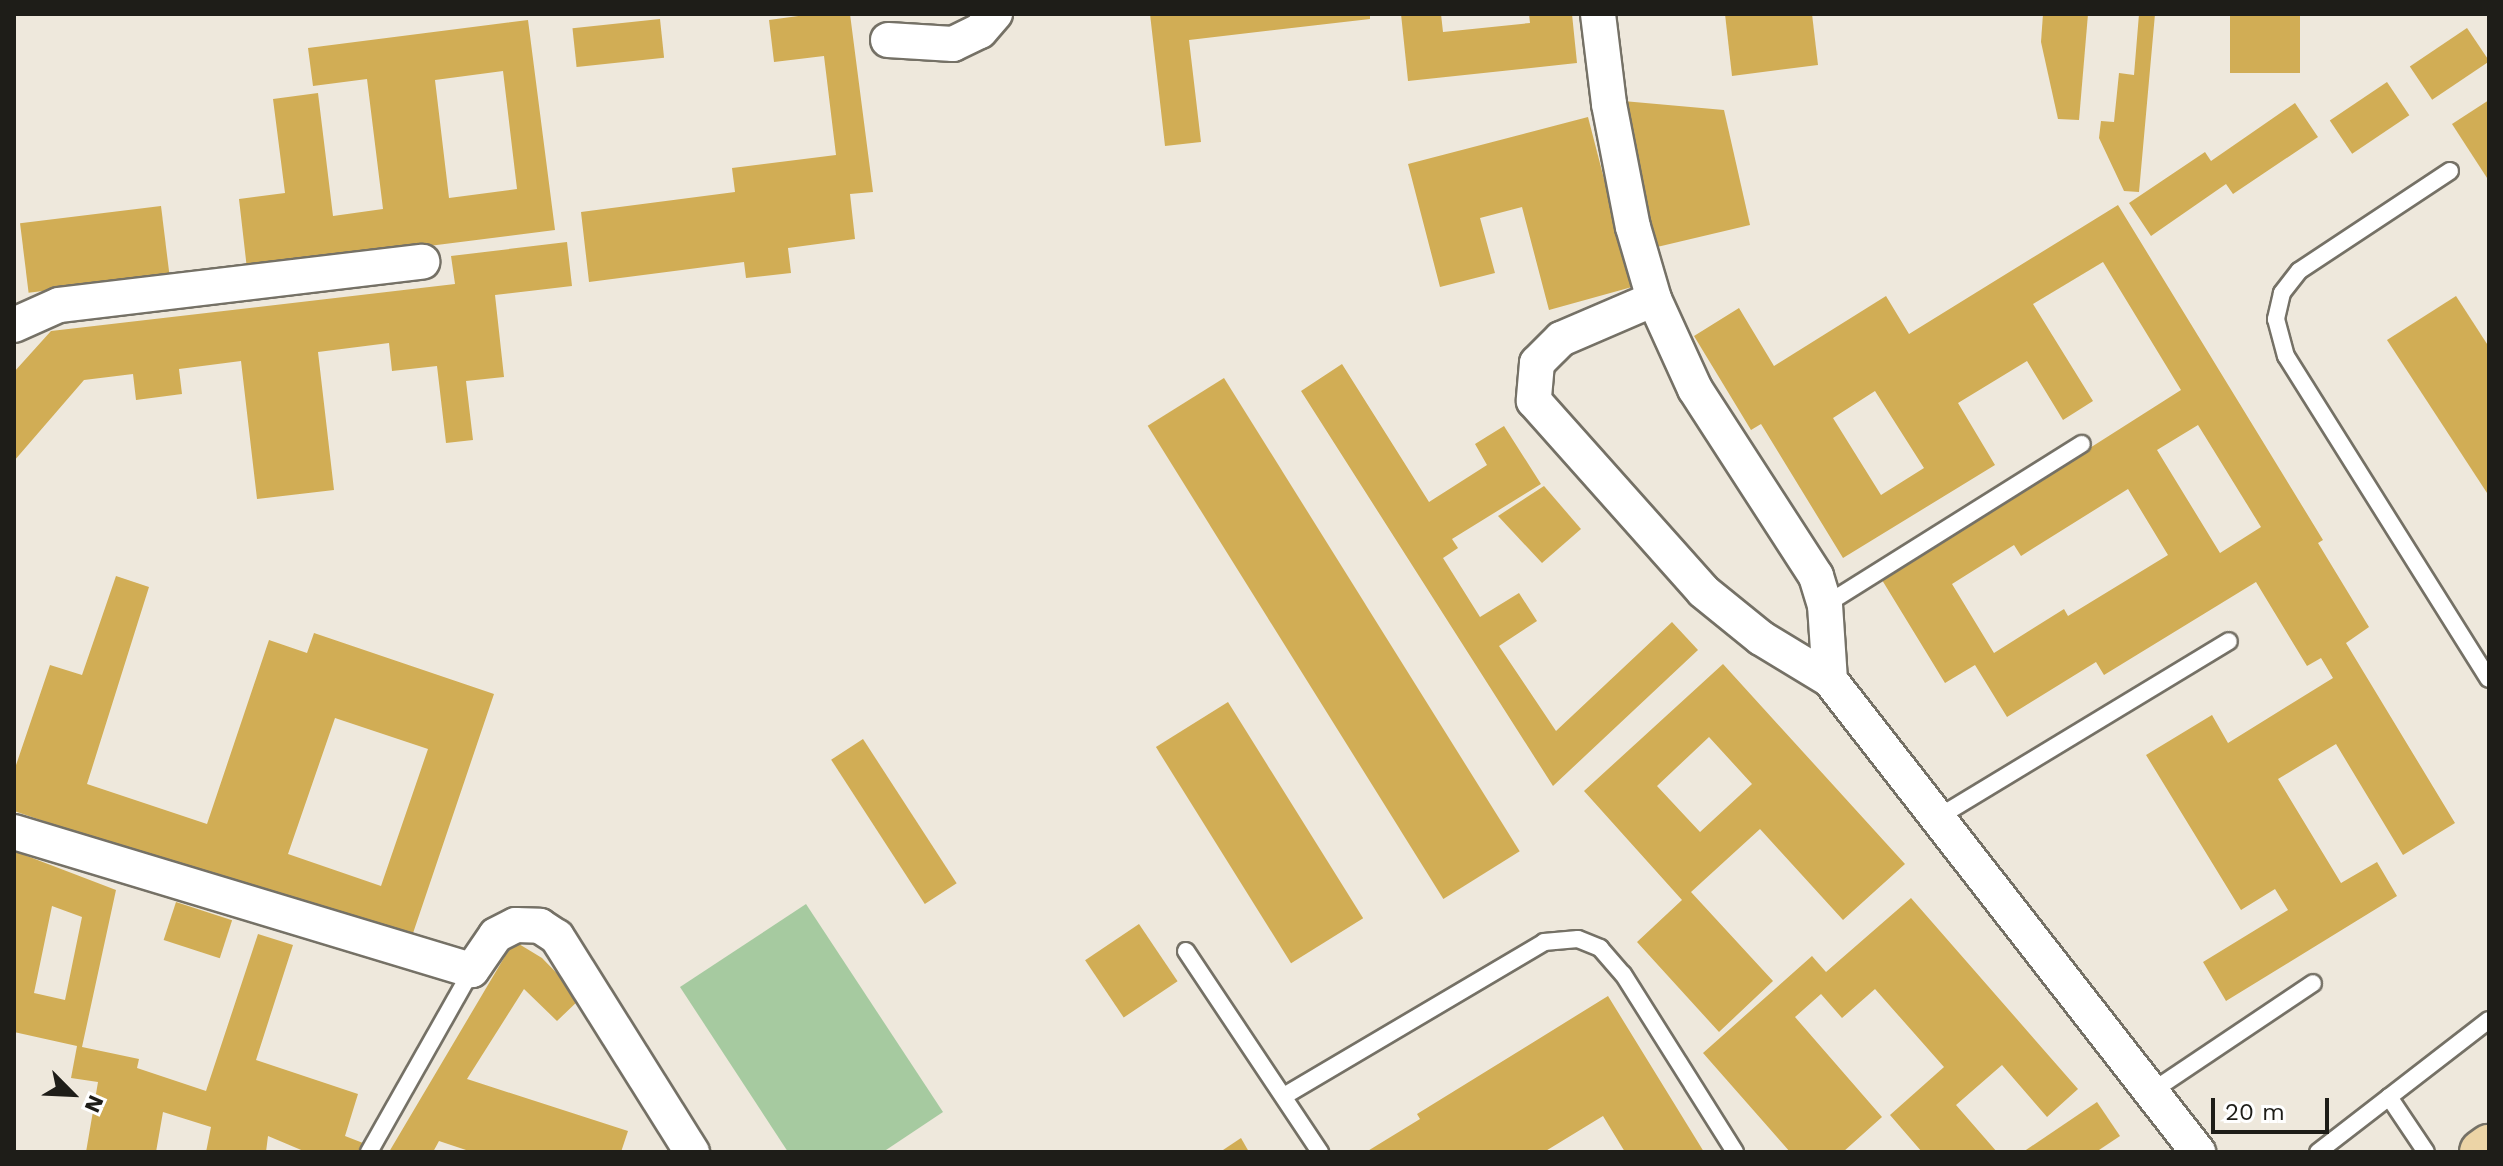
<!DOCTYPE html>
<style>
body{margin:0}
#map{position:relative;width:2503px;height:1166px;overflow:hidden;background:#eee8dc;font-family:"Work Sans",sans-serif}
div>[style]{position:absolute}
.green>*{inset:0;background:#a6caa0}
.building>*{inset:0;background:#d1ad55;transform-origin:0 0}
.roads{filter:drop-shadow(2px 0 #757166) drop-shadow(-2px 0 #757166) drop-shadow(0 2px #757166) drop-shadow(0 -2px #757166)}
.service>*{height:16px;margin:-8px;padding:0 8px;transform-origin:8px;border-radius:8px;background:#fff}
.minor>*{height:34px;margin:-17px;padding:0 17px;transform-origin:17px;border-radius:17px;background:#fff}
.primary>*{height:44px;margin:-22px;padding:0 22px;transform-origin:22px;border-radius:22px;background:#ecd4a6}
span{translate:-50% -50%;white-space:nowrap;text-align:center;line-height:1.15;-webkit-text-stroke:6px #fff;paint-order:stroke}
.frame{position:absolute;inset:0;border:16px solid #1e1d18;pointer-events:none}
.north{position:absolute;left:32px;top:1054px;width:80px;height:80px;-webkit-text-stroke:6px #fff;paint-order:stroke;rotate:114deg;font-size:22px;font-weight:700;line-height:32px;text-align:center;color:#1e1d18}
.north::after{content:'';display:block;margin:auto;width:28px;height:36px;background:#1e1d18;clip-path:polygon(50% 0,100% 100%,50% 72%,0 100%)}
.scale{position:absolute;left:2211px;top:1098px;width:118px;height:36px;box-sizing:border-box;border:4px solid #1e1d18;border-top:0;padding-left:10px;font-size:24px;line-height:28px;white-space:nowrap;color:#1e1d18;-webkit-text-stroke:6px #fff;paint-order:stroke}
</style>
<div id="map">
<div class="green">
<i style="clip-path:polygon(806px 904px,943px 1112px,883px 1152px,788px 1152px,680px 987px)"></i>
</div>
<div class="building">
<i style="clip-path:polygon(813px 14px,850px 14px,873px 192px,850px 194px,855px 239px,788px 248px,791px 273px,746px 278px,744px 262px,589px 282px,581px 212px,735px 192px,732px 168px,836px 155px,824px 56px,774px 62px,769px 20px)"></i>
<i style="clip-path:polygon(1150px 14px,1370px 14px,1370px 19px,1189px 40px,1201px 142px,1165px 146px)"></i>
<i style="clip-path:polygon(1401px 14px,1441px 14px,1443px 32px,1530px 23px,1529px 14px,1572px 14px,1577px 63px,1408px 81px)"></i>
<i style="clip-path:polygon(1725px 14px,1812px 14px,1818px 65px,1732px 76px)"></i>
<i style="clip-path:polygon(2043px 14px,2088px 14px,2079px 120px,2058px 119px,2041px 42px)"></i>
<i style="clip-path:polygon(2139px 14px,2155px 14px,2139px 192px,2124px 191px,2099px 138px,2101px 121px,2114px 122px,2119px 73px,2134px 75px)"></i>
<i style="left:2230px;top:14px;width:70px;height:59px"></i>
<i style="left:660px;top:19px;width:39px;height:88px;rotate:84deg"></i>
<i style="clip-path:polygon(evenodd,528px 20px,555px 230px,247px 269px,239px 199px,285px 193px,273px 99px,318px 93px,333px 216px,383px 209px,367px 79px,313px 86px,308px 48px,528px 20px,503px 71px,517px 189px,449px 198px,435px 80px,503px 71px)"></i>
<i style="left:2467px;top:28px;width:40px;height:69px;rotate:56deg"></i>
<i style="left:2387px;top:82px;width:40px;height:69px;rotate:56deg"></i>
<i style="clip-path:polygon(2489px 100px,2489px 181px,2452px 124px)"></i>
<i style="clip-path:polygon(1623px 101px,1724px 110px,1750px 225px,1657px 247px)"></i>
<i style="clip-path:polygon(2295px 103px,2318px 137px,2233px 194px,2226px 184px,2151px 236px,2129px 203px,2205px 152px,2211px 161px)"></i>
<i style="clip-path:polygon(1588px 117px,1632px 287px,1549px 310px,1522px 207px,1480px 218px,1495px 273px,1440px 287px,1408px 164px)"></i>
<i style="clip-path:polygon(evenodd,2118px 205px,2323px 540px,2318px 543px,2369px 627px,2346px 643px,2455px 823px,2403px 855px,2336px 744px,2278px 779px,2341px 883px,2377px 862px,2397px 896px,2226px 1001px,2203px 962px,2288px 910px,2275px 889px,2241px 910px,2146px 755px,2212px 715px,2228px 743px,2333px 678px,2321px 658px,2307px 666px,2256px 582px,2104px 675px,2096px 662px,2007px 717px,1975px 665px,1945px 683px,1882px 580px,2181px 390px,2103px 262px,2033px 304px,2093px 401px,2063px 420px,2027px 361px,1958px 403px,1995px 465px,1843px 558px,1761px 424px,1751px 430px,1694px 336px,1739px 308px,1774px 366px,1886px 296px,1909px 334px,2118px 205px,1875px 391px,1924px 468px,1881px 495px,1833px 418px,1875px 391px,2118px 205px,2198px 425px,2261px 527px,2220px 553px,2157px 450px,2198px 425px,2118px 205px,2128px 489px,2168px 555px,2068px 616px,2064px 609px,1994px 653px,1952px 584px,2014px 545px,2021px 556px,2128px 489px)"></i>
<i style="left:161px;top:206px;width:70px;height:142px;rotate:83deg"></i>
<i style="clip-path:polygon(567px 242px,572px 286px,495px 295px,504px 377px,466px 381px,473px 440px,446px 443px,437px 366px,392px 371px,389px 343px,318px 352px,334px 490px,257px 499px,241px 361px,179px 369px,182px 394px,136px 400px,133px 374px,84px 380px,14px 461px,14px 372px,51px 331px,455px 284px,451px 256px)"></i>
<i style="clip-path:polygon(2456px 296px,2489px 347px,2489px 496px,2387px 340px)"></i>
<i style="clip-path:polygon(1342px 364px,1429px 502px,1487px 465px,1475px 444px,1504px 426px,1541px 484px,1452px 539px,1458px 548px,1443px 558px,1480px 617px,1519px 593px,1537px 621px,1499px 646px,1556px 731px,1672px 622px,1698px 650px,1553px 786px,1301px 391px)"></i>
<i style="left:1224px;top:378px;width:558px;height:90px;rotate:58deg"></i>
<i style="clip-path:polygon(1544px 486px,1581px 529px,1542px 563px,1498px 516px)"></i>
<i style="clip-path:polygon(evenodd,116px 576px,149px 587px,87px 784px,207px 824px,269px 640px,307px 653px,314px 633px,494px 694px,409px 945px,14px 811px,14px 771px,50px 665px,82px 675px,116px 576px,335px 718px,428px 749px,381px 886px,288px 854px,335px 718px)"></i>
<i style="clip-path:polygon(evenodd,1723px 664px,1905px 864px,1843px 920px,1760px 829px,1691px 892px,1773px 981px,1719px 1032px,1637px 942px,1682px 900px,1584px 791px,1723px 664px,1709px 737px,1752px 784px,1700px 832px,1657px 786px,1709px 737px)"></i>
<i style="left:1228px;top:702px;width:255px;height:85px;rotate:58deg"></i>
<i style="left:863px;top:739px;width:172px;height:38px;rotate:57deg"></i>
<i style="clip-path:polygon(evenodd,14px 851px,116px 890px,82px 1047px,139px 1059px,137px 1068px,206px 1091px,258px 934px,293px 945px,256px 1060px,358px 1094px,345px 1136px,363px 1143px,360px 1152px,306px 1152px,268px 1136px,266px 1152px,206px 1152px,211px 1127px,163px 1112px,156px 1152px,86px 1152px,98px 1082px,71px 1078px,77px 1046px,14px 1032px,14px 851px,52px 906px,82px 917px,65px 1000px,34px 993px,52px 906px)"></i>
<i style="clip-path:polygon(1911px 898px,2078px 1089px,2047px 1117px,2002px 1065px,1956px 1105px,1997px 1152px,1922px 1152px,1890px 1115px,1944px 1067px,1875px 989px,1842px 1018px,1821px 994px,1795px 1017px,1882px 1117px,1843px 1152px,1790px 1152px,1703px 1053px,1812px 956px,1826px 972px)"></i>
<i style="left:176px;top:902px;width:59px;height:40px;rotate:18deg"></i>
<i style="left:1139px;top:924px;width:69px;height:65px;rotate:56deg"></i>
<i style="clip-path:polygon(514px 941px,542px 958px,581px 998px,557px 1021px,524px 989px,467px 1079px,628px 1131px,621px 1152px,472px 1152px,439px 1141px,433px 1152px,389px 1152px)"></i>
<i style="clip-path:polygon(1608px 996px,1704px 1152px,1625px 1152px,1603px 1116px,1544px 1152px,1366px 1152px,1420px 1119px,1417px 1114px)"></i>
<i style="clip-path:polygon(2097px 1102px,2120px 1136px,2096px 1152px,2023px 1152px)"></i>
<i style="clip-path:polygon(1241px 1138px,1249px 1152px,1220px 1152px)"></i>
</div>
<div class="roads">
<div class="service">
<i style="left:2450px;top:171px;width:181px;rotate:146.5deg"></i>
<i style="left:2299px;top:271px;width:28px;rotate:128deg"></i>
<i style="left:2282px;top:293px;width:27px;rotate:103deg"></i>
<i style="left:2276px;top:319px;width:38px;rotate:75deg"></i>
<i style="left:2286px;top:356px;width:381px;rotate:57.9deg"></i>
<i style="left:1825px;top:605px;width:303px;rotate:-32.1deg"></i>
<i style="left:1937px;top:818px;width:341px;rotate:-31.2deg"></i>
<i style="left:1186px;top:951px;width:242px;rotate:56.3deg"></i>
<i style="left:2151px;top:1092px;width:195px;rotate:-33.9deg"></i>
<i style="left:1284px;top:1096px;width:302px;rotate:-30.6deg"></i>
<i style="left:1544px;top:942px;width:34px;rotate:-5deg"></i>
<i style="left:1578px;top:939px;width:24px;rotate:22deg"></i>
<i style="left:1600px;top:948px;width:35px;rotate:49deg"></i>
<i style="left:1623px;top:974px;width:210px;rotate:57.8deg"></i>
<i style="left:2389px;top:1097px;width:66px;rotate:56.1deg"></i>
<i style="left:369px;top:1152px;width:209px;rotate:-60.5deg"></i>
<i style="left:2318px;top:1152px;width:216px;rotate:-37.7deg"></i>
</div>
<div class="minor">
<i style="left:1598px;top:14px;width:91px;rotate:83deg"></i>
<i style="left:1609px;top:104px;width:125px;rotate:79deg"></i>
<i style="left:1633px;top:227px;width:75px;rotate:73.7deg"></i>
<i style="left:1654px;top:299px;width:99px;rotate:65.5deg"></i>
<i style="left:1695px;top:389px;width:223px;rotate:57.1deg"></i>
<i style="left:1816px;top:576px;width:30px;rotate:73deg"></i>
<i style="left:1825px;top:605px;width:75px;rotate:86.2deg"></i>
<i style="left:888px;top:40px;width:65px;rotate:3.5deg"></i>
<i style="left:953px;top:44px;width:30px;rotate:-26deg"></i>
<i style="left:980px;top:31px;width:23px;rotate:-49deg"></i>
<i style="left:1654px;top:299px;width:101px;rotate:156.7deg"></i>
<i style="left:1561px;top:339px;width:34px;rotate:135deg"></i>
<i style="left:1537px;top:363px;width:38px;rotate:95deg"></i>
<i style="left:1534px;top:401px;width:254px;rotate:48.3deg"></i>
<i style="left:1703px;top:591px;width:75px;rotate:39deg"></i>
<i style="left:1761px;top:638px;width:81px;rotate:31.3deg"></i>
<i style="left:1830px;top:680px;width:599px;rotate:52.06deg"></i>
<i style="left:14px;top:325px;width:49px;rotate:-24deg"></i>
<i style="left:59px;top:305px;width:366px;rotate:-6.8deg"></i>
<i style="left:14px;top:832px;width:478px;rotate:16.8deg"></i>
<i style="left:472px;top:970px;width:42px;rotate:-55.6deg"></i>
<i style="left:496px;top:935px;width:22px;rotate:-27deg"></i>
<i style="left:516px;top:925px;width:24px;rotate:2deg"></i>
<i style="left:540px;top:926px;width:20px;rotate:33deg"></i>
<i style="left:557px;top:937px;width:254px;rotate:57.9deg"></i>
</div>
<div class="primary">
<i style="left:2482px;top:1152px;width:9px;rotate:-36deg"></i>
</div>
</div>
<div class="frame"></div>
<div class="north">N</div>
<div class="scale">20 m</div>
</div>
